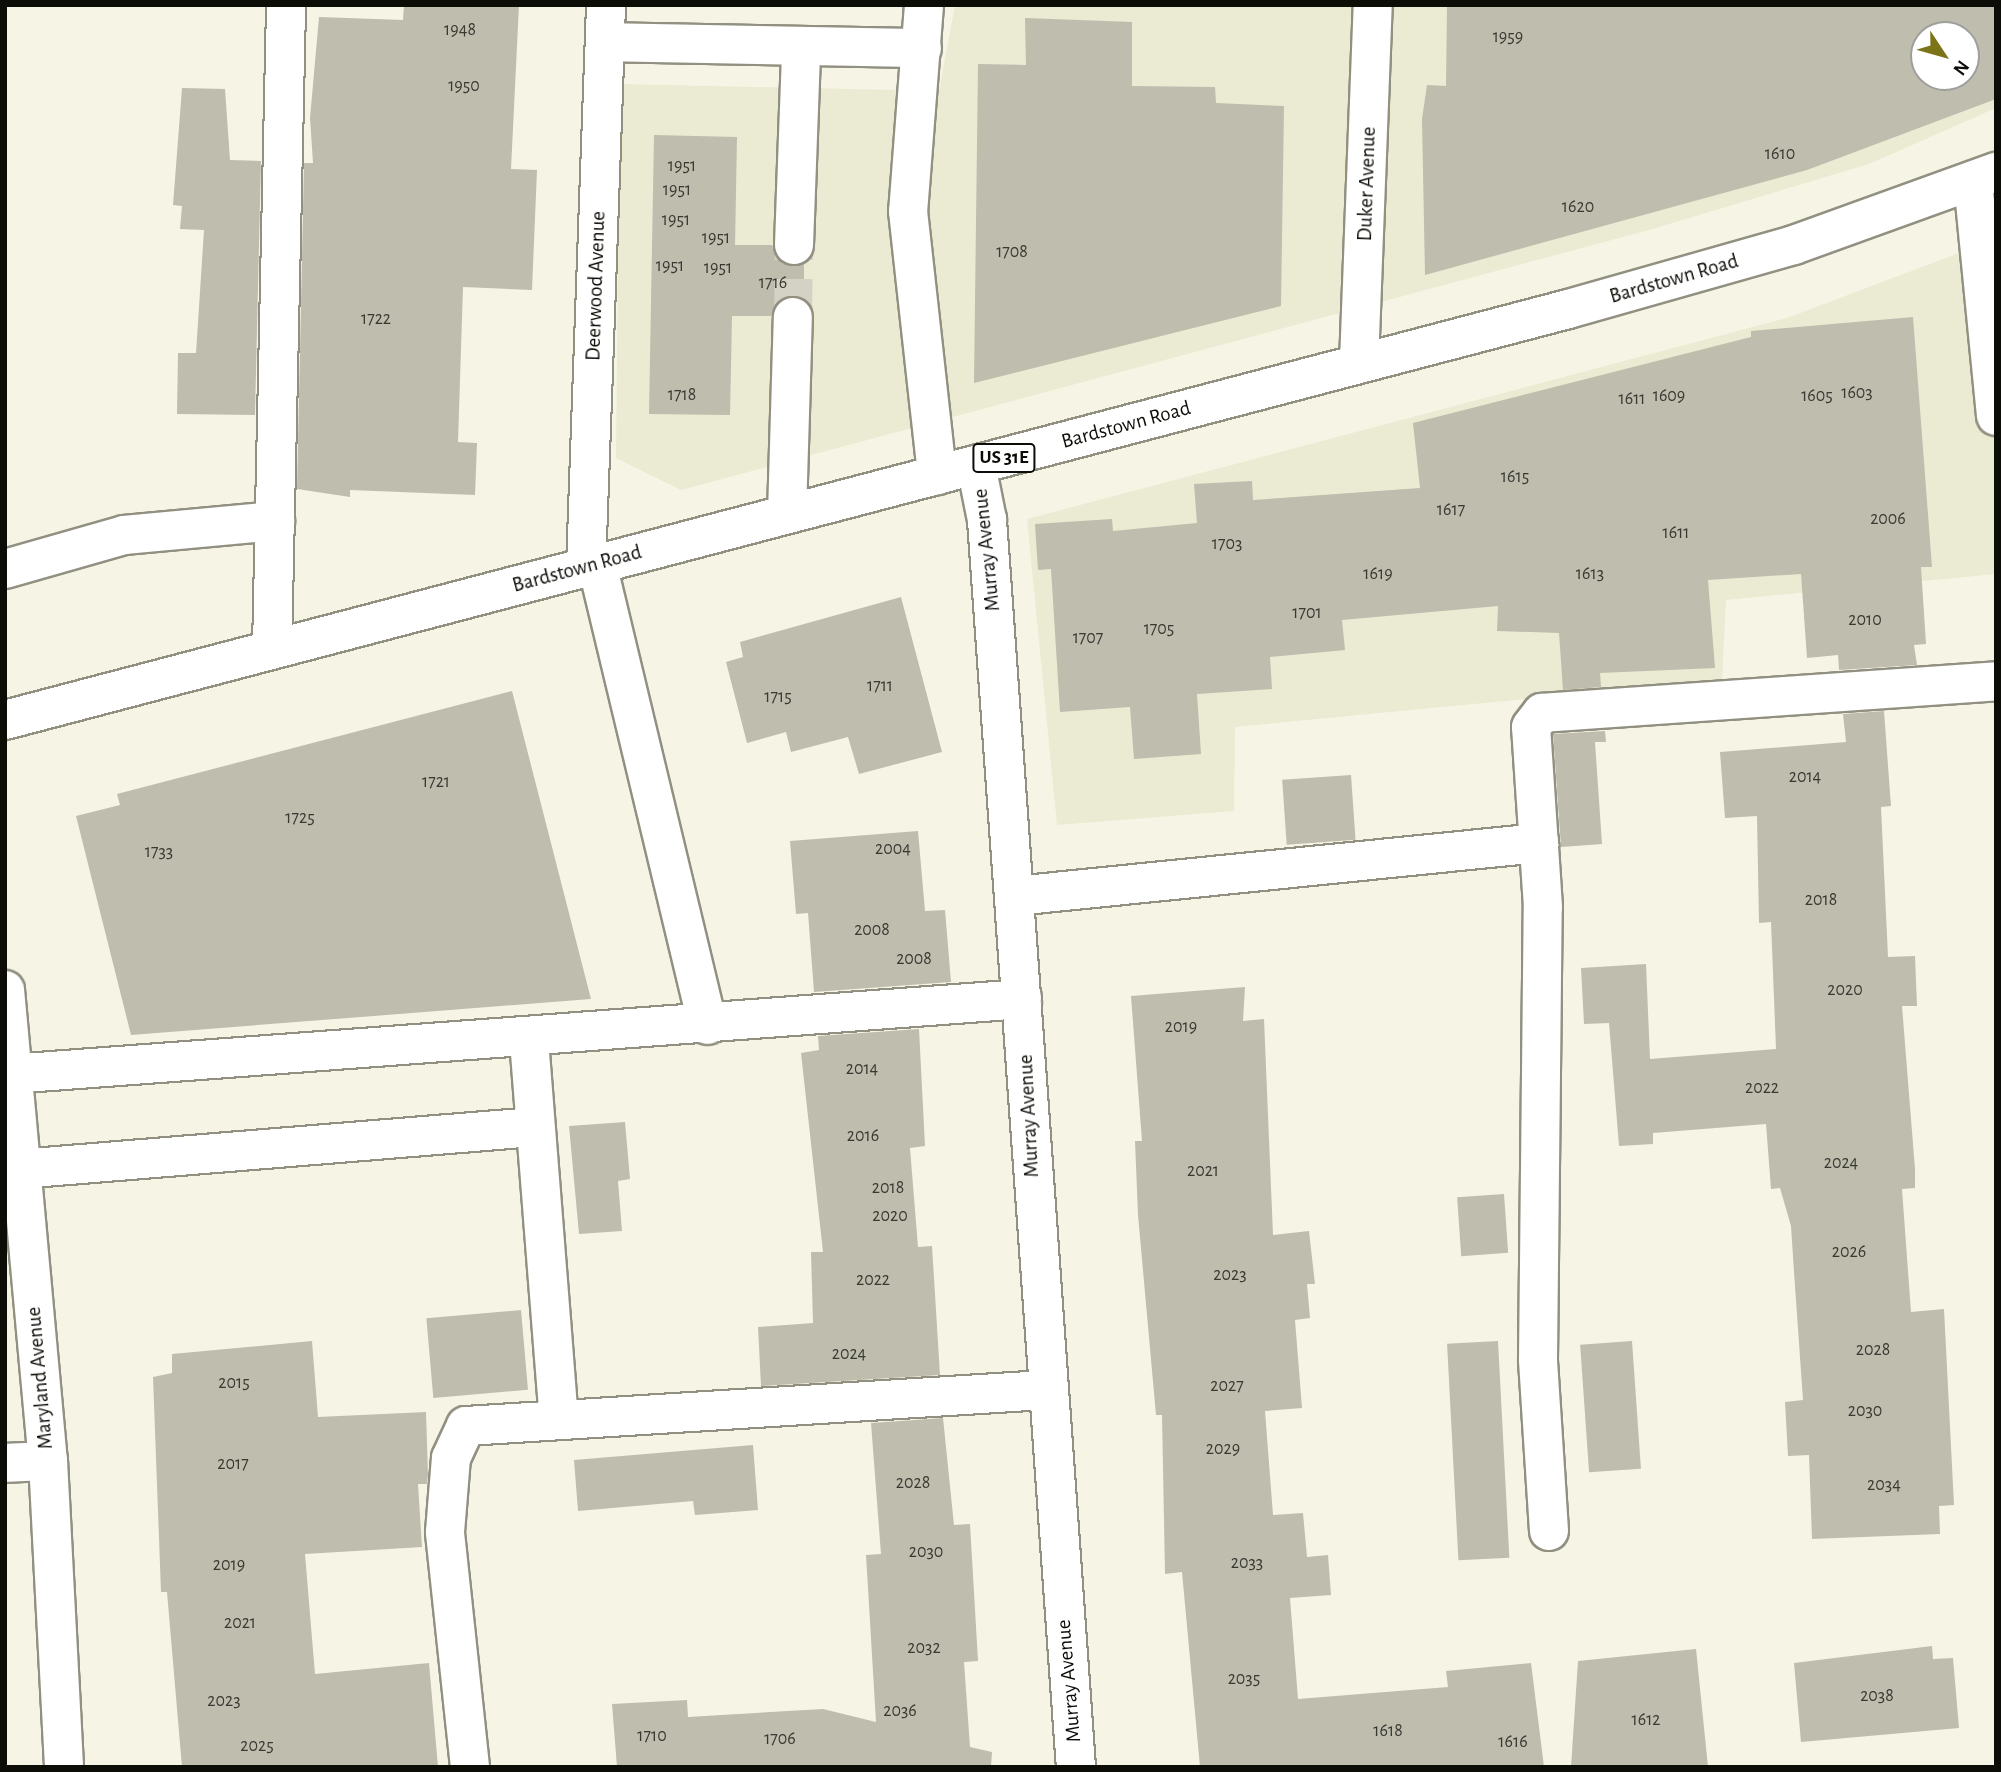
<!DOCTYPE html>
<style>
body{margin:0}
#map{position:relative;width:2001px;height:1772px;overflow:hidden;background:#f6f5e5;font-family:"Alegreya Sans",sans-serif}
div>[style]{position:absolute}
.built>*{inset:0;background:#ebead2}
.building>*{inset:0;background:#bebdae;transform-origin:0 0}
.minor-tunnel>*{height:38px;margin-top:-19px;transform-origin:0;background:repeating-linear-gradient(90deg,#d3d2c4 0 38px,transparent 0 57px)}
.roads{filter:drop-shadow(2px 0 #919081) drop-shadow(-2px 0 #919081) drop-shadow(0 2px #919081) drop-shadow(0 -2px #919081)}
.minor>*{height:38px;margin:-19px;padding:0 19px;transform-origin:19px;border-radius:19px;background:#fff}
.major>*{height:38px;margin:-19px;padding:0 19px;transform-origin:19px;border-radius:19px;background:#fff}
span{translate:-50% -50%;white-space:nowrap;text-align:center;line-height:1.15;-webkit-text-stroke:5px #fff;paint-order:stroke}
.number-label{font-size:18px;color:#393932}
.number-label span{-webkit-text-stroke-width:0}
.shield-label span{padding:2px 5px;background:#fff;border:2px solid;border-radius:5px;-webkit-text-stroke-width:0}
.shield-label{font-size:19px;color:#0d0d08;font-weight:700}
.street-label{font-size:21px;color:#0d0d08}
.frame{position:absolute;inset:0;border:7px solid #0d0d08;pointer-events:none}
.north{position:absolute;left:1910px;top:21px;width:70px;height:70px;box-sizing:border-box;background:#fff;border:2px solid #9e9e9c;border-radius:50%;rotate:126deg;font-size:19px;font-weight:700;line-height:28px;text-align:center;color:#0d0d08}
.north::after{content:'';display:block;margin:auto;width:24px;height:32px;background:#7c7518;clip-path:polygon(50% 0,100% 100%,50% 72%,0 100%)}
</style>
<div id="map">
<div class="built">
<i style="clip-path:polygon(evenodd,955px 5px,1996px 5px,1996px 108px,1869px 164px,1649px 230px,681px 490px,616px 458px,620px 84px,939px 91px,955px 5px,1924px 35px,1966px 35px,1966px 77px,1924px 77px,1924px 35px)"></i>
<i style="clip-path:polygon(1996px 239px,1996px 574px,1726px 600px,1722px 680px,1235px 727px,1234px 811px,1057px 825px,1027px 519px,1787px 318px)"></i>
</div>
<div class="building">
<i style="clip-path:polygon(404px 5px,519px 5px,511px 169px,537px 170px,532px 290px,463px 287px,458px 442px,477px 443px,475px 495px,350px 490px,350px 497px,297px 489px,304px 163px,313px 163px,310px 118px,319px 17px,403px 20px)"></i>
<i style="clip-path:polygon(evenodd,1447px 5px,1996px 5px,1996px 99px,1807px 170px,1425px 275px,1422px 119px,1427px 85px,1446px 86px,1447px 5px,1924px 35px,1966px 35px,1966px 77px,1924px 77px,1924px 35px)"></i>
<i style="clip-path:polygon(1025px 18px,1132px 22px,1132px 86px,1215px 87px,1216px 103px,1284px 106px,1281px 306px,974px 383px,978px 64px,1026px 65px)"></i>
<i style="clip-path:polygon(182px 88px,225px 89px,230px 160px,261px 161px,255px 415px,177px 414px,178px 353px,196px 353px,204px 230px,180px 229px,182px 206px,173px 205px)"></i>
<i style="clip-path:polygon(654px 135px,737px 137px,735px 245px,772px 245px,783px 264px,804px 264px,804px 298px,782px 298px,771px 316px,732px 316px,730px 415px,649px 414px)"></i>
<i style="clip-path:polygon(1913px 317px,1932px 567px,1921px 567px,1926px 644px,1914px 645px,1917px 665px,1839px 670px,1838px 655px,1807px 658px,1801px 574px,1708px 580px,1715px 668px,1600px 673px,1601px 687px,1563px 690px,1559px 633px,1497px 631px,1498px 606px,1342px 620px,1345px 650px,1270px 657px,1272px 689px,1197px 694px,1201px 754px,1134px 759px,1130px 707px,1060px 712px,1051px 569px,1038px 570px,1035px 524px,1112px 519px,1113px 531px,1197px 523px,1194px 484px,1252px 481px,1253px 500px,1420px 488px,1413px 423px,1751px 337px,1751px 331px)"></i>
<i style="clip-path:polygon(901px 597px,942px 752px,859px 774px,848px 737px,791px 752px,786px 732px,747px 743px,726px 662px,743px 657px,740px 642px)"></i>
<i style="clip-path:polygon(512px 691px,591px 999px,131px 1035px,76px 816px,120px 805px,117px 794px)"></i>
<i style="clip-path:polygon(1884px 711px,1891px 806px,1881px 807px,1888px 957px,1915px 956px,1917px 1006px,1902px 1006px,1915px 1169px,1915px 1188px,1902px 1189px,1911px 1312px,1944px 1309px,1954px 1505px,1939px 1506px,1940px 1534px,1812px 1539px,1809px 1455px,1788px 1456px,1785px 1402px,1803px 1400px,1794px 1272px,1791px 1226px,1780px 1188px,1771px 1189px,1766px 1124px,1653px 1133px,1653px 1144px,1619px 1146px,1609px 1023px,1584px 1024px,1581px 968px,1646px 964px,1650px 1059px,1776px 1049px,1771px 922px,1759px 923px,1757px 816px,1725px 818px,1720px 752px,1846px 742px,1843px 714px)"></i>
<i style="clip-path:polygon(1605px 731px,1606px 742px,1595px 742px,1602px 844px,1561px 847px,1553px 734px)"></i>
<i style="left:1351px;top:775px;width:65px;height:69px;rotate:86deg"></i>
<i style="clip-path:polygon(918px 831px,925px 911px,945px 910px,951px 982px,814px 992px,808px 913px,796px 914px,790px 841px)"></i>
<i style="clip-path:polygon(1245px 987px,1243px 1021px,1264px 1019px,1273px 1235px,1309px 1231px,1315px 1284px,1307px 1284px,1310px 1318px,1295px 1320px,1302px 1408px,1265px 1411px,1273px 1515px,1303px 1513px,1307px 1557px,1328px 1555px,1331px 1595px,1290px 1598px,1298px 1699px,1448px 1687px,1446px 1671px,1531px 1663px,1544px 1767px,1200px 1767px,1182px 1572px,1165px 1574px,1162px 1415px,1156px 1415px,1138px 1215px,1135px 1141px,1142px 1141px,1131px 996px)"></i>
<i style="clip-path:polygon(919px 1029px,925px 1146px,910px 1148px,918px 1247px,932px 1246px,940px 1375px,761px 1386px,758px 1327px,813px 1323px,811px 1252px,823px 1252px,801px 1053px,819px 1050px,818px 1036px)"></i>
<i style="clip-path:polygon(625px 1122px,630px 1179px,618px 1181px,622px 1231px,579px 1234px,569px 1126px)"></i>
<i style="left:1504px;top:1194px;width:59px;height:47px;rotate:86deg"></i>
<i style="left:521px;top:1310px;width:80px;height:95px;rotate:85deg"></i>
<i style="clip-path:polygon(312px 1341px,318px 1417px,426px 1412px,428px 1475px,427px 1484px,418px 1484px,422px 1547px,305px 1554px,315px 1674px,429px 1663px,438px 1767px,182px 1767px,167px 1592px,161px 1592px,153px 1377px,172px 1373px,172px 1354px)"></i>
<i style="left:1498px;top:1341px;width:217px;height:51px;rotate:87deg"></i>
<i style="left:1632px;top:1341px;width:128px;height:52px;rotate:86deg"></i>
<i style="clip-path:polygon(943px 1418px,954px 1525px,970px 1524px,978px 1661px,964px 1662px,970px 1747px,992px 1752px,991px 1767px,617px 1767px,612px 1704px,687px 1700px,688px 1717px,823px 1709px,876px 1722px,866px 1555px,881px 1554px,871px 1423px)"></i>
<i style="clip-path:polygon(753px 1445px,758px 1510px,695px 1515px,693px 1501px,578px 1511px,574px 1460px)"></i>
<i style="clip-path:polygon(1932px 1646px,1933px 1659px,1953px 1658px,1959px 1728px,1801px 1742px,1794px 1663px)"></i>
<i style="clip-path:polygon(1696px 1649px,1708px 1767px,1571px 1767px,1578px 1661px)"></i>
</div>
<div class="minor-tunnel">
<i style="left:793px;top:317px;width:72px;rotate:-89.2deg"></i>
</div>
<div class="roads">
<div class="minor">
<i style="left:924px;top:5px;width:207px;rotate:94.4deg"></i>
<i style="left:908px;top:211px;width:266px;rotate:83.7deg"></i>
<i style="left:606px;top:42px;width:316px;rotate:1.1deg"></i>
<i style="left:1973px;top:181px;width:236px;rotate:84.4deg"></i>
<i style="left:794px;top:245px;width:195px;rotate:-87.9deg"></i>
<i style="left:1359px;top:363px;width:358px;rotate:-87.8deg"></i>
<i style="left:976px;top:465px;width:56px;rotate:78.7deg"></i>
<i style="left:987px;top:520px;width:1250px;rotate:85.92deg"></i>
<i style="left:787px;top:514px;width:197px;rotate:-88.3deg"></i>
<i style="left:597px;top:564px;width:474px;rotate:76.5deg"></i>
<i style="left:586px;top:567px;width:562px;rotate:-87.96deg"></i>
<i style="left:5px;top:569px;width:124px;rotate:-15.9deg"></i>
<i style="left:124px;top:535px;width:152px;rotate:-5.3deg"></i>
<i style="left:272px;top:649px;width:644px;rotate:-88.75deg"></i>
<i style="left:1015px;top:896px;width:527px;rotate:-5.78deg"></i>
<i style="left:5px;top:990px;width:473px;rotate:84.8deg"></i>
<i style="left:48px;top:1461px;width:306px;rotate:87deg"></i>
<i style="left:529px;top:1040px;width:381px;rotate:85.5deg"></i>
<i style="left:11px;top:1074px;width:1014px;rotate:-4.24deg"></i>
<i style="left:20px;top:1169px;width:516px;rotate:-4.67deg"></i>
<i style="left:5px;top:1463px;width:43px;rotate:-2.7deg"></i>
<i style="left:1549px;top:1531px;width:172px;rotate:-93.7deg"></i>
<i style="left:1538px;top:1359px;width:452px;rotate:-89.4deg"></i>
<i style="left:1543px;top:907px;width:180px;rotate:-93.8deg"></i>
<i style="left:1531px;top:727px;width:18px;rotate:-52deg"></i>
<i style="left:1542px;top:713px;width:455px;rotate:-4deg"></i>
<i style="left:470px;top:1767px;width:236px;rotate:-96.1deg"></i>
<i style="left:445px;top:1532px;width:74px;rotate:-85.4deg"></i>
<i style="left:451px;top:1458px;width:35px;rotate:-65deg"></i>
<i style="left:466px;top:1426px;width:580px;rotate:-3.56deg"></i>
</div>
<div class="major">
<i style="left:5px;top:720px;width:1616px;rotate:-14.73deg"></i>
<i style="left:1568px;top:309px;width:235px;rotate:-15.8deg"></i>
<i style="left:1794px;top:245px;width:215px;rotate:-19.9deg"></i>
</div>
</div>
<div class="number-label">
<span style="left:460px;top:30px">1948</span>
<span style="left:1508px;top:37px">1959</span>
<span style="left:464px;top:86px">1950</span>
<span style="left:1780px;top:154px">1610</span>
<span style="left:682px;top:166px">1951</span>
<span style="left:677px;top:190px">1951</span>
<span style="left:1578px;top:207px">1620</span>
<span style="left:676px;top:220px">1951</span>
<span style="left:716px;top:238px">1951</span>
<span style="left:1012px;top:252px">1708</span>
<span style="left:670px;top:266px">1951</span>
<span style="left:718px;top:268px">1951</span>
<span style="left:773px;top:283px">1716</span>
<span style="left:376px;top:319px">1722</span>
<span style="left:1857px;top:393px">1603</span>
<span style="left:682px;top:395px">1718</span>
<span style="left:1669px;top:396px">1609</span>
<span style="left:1817px;top:396px">1605</span>
<span style="left:1632px;top:399px">1611</span>
<span style="left:1515px;top:477px">1615</span>
<span style="left:1451px;top:510px">1617</span>
<span style="left:1888px;top:519px">2006</span>
<span style="left:1676px;top:533px">1611</span>
<span style="left:1227px;top:544px">1703</span>
<span style="left:1378px;top:574px">1619</span>
<span style="left:1590px;top:574px">1613</span>
<span style="left:1307px;top:613px">1701</span>
<span style="left:1865px;top:620px">2010</span>
<span style="left:1159px;top:629px">1705</span>
<span style="left:1088px;top:638px">1707</span>
<span style="left:880px;top:686px">1711</span>
<span style="left:778px;top:697px">1715</span>
<span style="left:1805px;top:777px">2014</span>
<span style="left:436px;top:782px">1721</span>
<span style="left:300px;top:818px">1725</span>
<span style="left:893px;top:849px">2004</span>
<span style="left:159px;top:852px">1733</span>
<span style="left:1821px;top:900px">2018</span>
<span style="left:872px;top:930px">2008</span>
<span style="left:914px;top:959px">2008</span>
<span style="left:1845px;top:990px">2020</span>
<span style="left:1181px;top:1027px">2019</span>
<span style="left:862px;top:1069px">2014</span>
<span style="left:1762px;top:1088px">2022</span>
<span style="left:863px;top:1136px">2016</span>
<span style="left:1841px;top:1163px">2024</span>
<span style="left:1203px;top:1171px">2021</span>
<span style="left:888px;top:1188px">2018</span>
<span style="left:890px;top:1216px">2020</span>
<span style="left:1849px;top:1252px">2026</span>
<span style="left:1230px;top:1275px">2023</span>
<span style="left:873px;top:1280px">2022</span>
<span style="left:1873px;top:1350px">2028</span>
<span style="left:849px;top:1354px">2024</span>
<span style="left:234px;top:1383px">2015</span>
<span style="left:1227px;top:1386px">2027</span>
<span style="left:1865px;top:1411px">2030</span>
<span style="left:1223px;top:1449px">2029</span>
<span style="left:233px;top:1464px">2017</span>
<span style="left:913px;top:1483px">2028</span>
<span style="left:1884px;top:1485px">2034</span>
<span style="left:926px;top:1552px">2030</span>
<span style="left:1247px;top:1563px">2033</span>
<span style="left:229px;top:1565px">2019</span>
<span style="left:240px;top:1623px">2021</span>
<span style="left:924px;top:1648px">2032</span>
<span style="left:1244px;top:1679px">2035</span>
<span style="left:1877px;top:1696px">2038</span>
<span style="left:224px;top:1701px">2023</span>
<span style="left:900px;top:1711px">2036</span>
<span style="left:1646px;top:1720px">1612</span>
<span style="left:1388px;top:1731px">1618</span>
<span style="left:652px;top:1736px">1710</span>
<span style="left:780px;top:1739px">1706</span>
<span style="left:1513px;top:1742px">1616</span>
<span style="left:257px;top:1746px">2025</span>
</div>
<div class="shield-label">
<span style="left:1004px;top:458px">US 31E</span>
</div>
<div class="street-label">
<span style="left:1367px;top:184px;rotate:-88deg">Duker Avenue</span>
<span style="left:1674px;top:279px;rotate:-16deg">Bardstown Road</span>
<span style="left:596px;top:286px;rotate:-88deg">Deerwood Avenue</span>
<span style="left:1126px;top:425px;rotate:-15deg">Bardstown Road</span>
<span style="left:987px;top:550px;rotate:-96deg">Murray Avenue</span>
<span style="left:577px;top:569px;rotate:-15deg">Bardstown Road</span>
<span style="left:1029px;top:1116px;rotate:-93deg">Murray Avenue</span>
<span style="left:40px;top:1378px;rotate:-95deg">Maryland Avenue</span>
<span style="left:1069px;top:1681px;rotate:-95deg">Murray Avenue</span>
</div>
<div class="frame"></div>
<div class="north">N</div>
</div>
